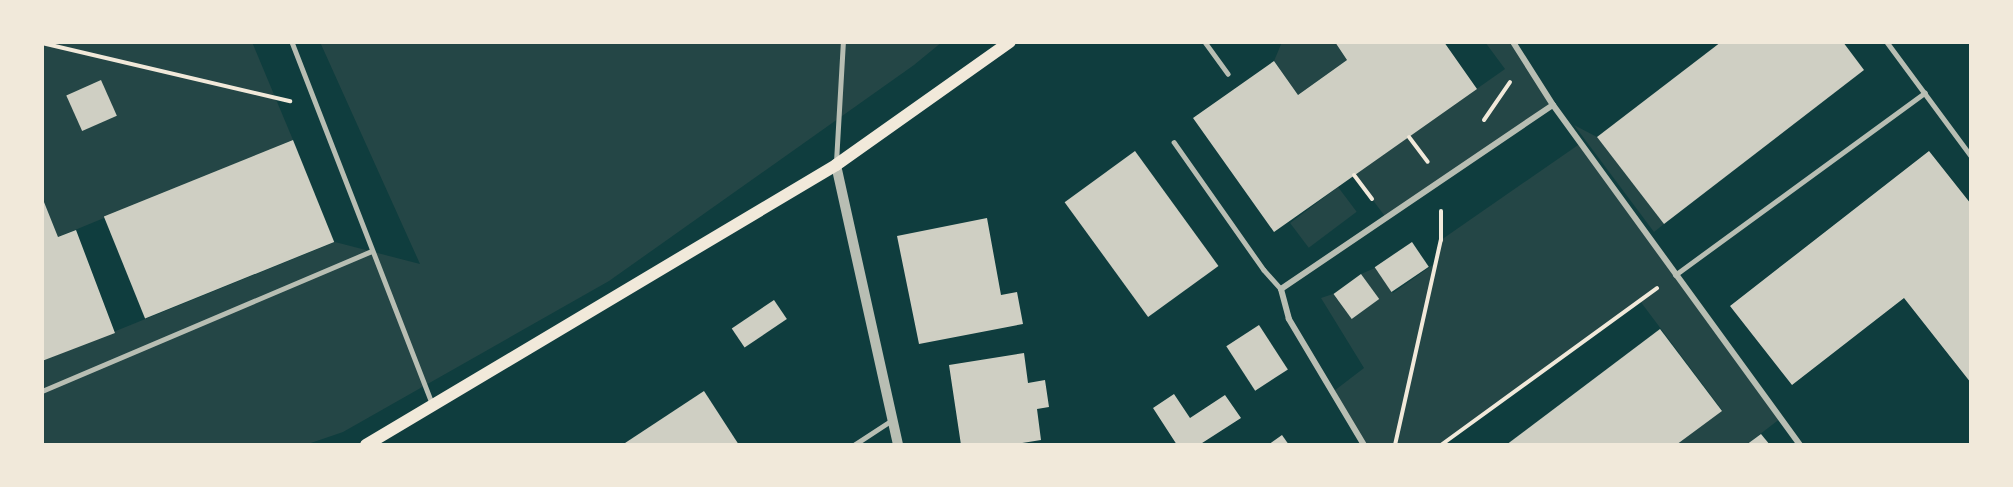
<!DOCTYPE html>
<style>
body{margin:0}
#map{position:relative;width:2013px;height:487px;overflow:hidden;background:#0f3d3e;font-family:"Roboto Condensed",sans-serif}
div>[style]{position:absolute}
.green>*{inset:0;background:#244646;transform-origin:0 0}
.building>*{inset:0;background:#cfcfc3;transform-origin:0 0}
.path>*{height:4px;margin:-2px;padding:0 2px;transform-origin:2px;border-radius:2px;background:#f1e9da}
.service>*{height:4.5px;margin:-2.25px;padding:0 2.25px;transform-origin:2.25px;border-radius:2.25px;background:#b8beb3}
.minor>*{height:6px;margin:-3px;padding:0 3px;transform-origin:3px;border-radius:3px;background:#b8beb3}
.tertiary>*{height:10px;margin:-5px;padding:0 5px;transform-origin:5px;border-radius:5px;background:#b8beb3}
.secondary>*{height:12px;margin:-6px;padding:0 6px;transform-origin:6px;border-radius:6px;background:#f1e9da}
span{translate:-50% -50%;white-space:nowrap;text-align:center;line-height:1.15;-webkit-text-stroke:6px #f1e9da;paint-order:stroke}
.frame{position:absolute;inset:0;border:44px solid #f1e9da;pointer-events:none}
</style>
<div id="map">
<div class="green">
<i style="clip-path:polygon(42px 42px,252px 42px,293px 140px,58px 237px,42px 197px)"></i>
<i style="clip-path:polygon(320px 42px,942px 42px,914px 65px,609px 281px,343px 432px,305px 445px,42px 445px,42px 361px,335px 242px,420px 264px)"></i>
<i style="clip-path:polygon(1282px 42px,1335px 42px,1347px 60px,1298px 95px,1274px 61px)"></i>
<i style="clip-path:polygon(1485px 42px,1513px 42px,1553px 105px,1387px 219px,1354px 175px,1505px 69px)"></i>
<i style="clip-path:polygon(1574px 125px,1597px 137px,1664px 224px,1654px 232px)"></i>
<i style="clip-path:polygon(1581px 143px,1781px 418px,1746px 445px,1676px 445px,1722px 410px,1640px 301px,1441px 445px,1364px 445px,1334px 391px,1364px 368px,1321px 298px,1333px 294px,1351px 318px,1379px 299px,1361px 274px,1375px 268px,1393px 293px,1434px 264px,1441px 240px)"></i>
<i style="left:1338px;top:187px;width:31px;height:60px;rotate:53deg"></i>
</div>
<div class="building">
<i style="clip-path:polygon(1335px 42px,1444px 42px,1477px 89px,1274px 232px,1193px 118px,1274px 61px,1298px 95px,1347px 60px)"></i>
<i style="clip-path:polygon(1721px 42px,1843px 42px,1864px 70px,1664px 224px,1597px 137px)"></i>
<i style="left:101px;top:80px;width:39px;height:38px;rotate:66deg"></i>
<i style="left:293px;top:140px;width:110px;height:204px;rotate:68deg"></i>
<i style="left:1135px;top:151px;width:142px;height:87px;rotate:54deg"></i>
<i style="clip-path:polygon(1929px 151px,1971px 204px,1971px 383px,1904px 298px,1792px 385px,1730px 306px)"></i>
<i style="clip-path:polygon(42px 197px,58px 237px,76px 230px,115px 333px,42px 361px)"></i>
<i style="clip-path:polygon(987px 218px,1001px 295px,1017px 292px,1023px 324px,919px 344px,897px 236px)"></i>
<i style="left:1412px;top:242px;width:30px;height:45px;rotate:56deg"></i>
<i style="left:1361px;top:274px;width:31px;height:34px;rotate:54deg"></i>
<i style="left:774px;top:300px;width:23px;height:51px;rotate:56deg"></i>
<i style="left:1259px;top:325px;width:53px;height:39px;rotate:57deg"></i>
<i style="clip-path:polygon(1660px 329px,1722px 411px,1676px 445px,1506px 445px)"></i>
<i style="clip-path:polygon(1024px 353px,1028px 383px,1045px 380px,1049px 407px,1037px 409px,1041px 440px,1010px 445px,961px 445px,949px 365px)"></i>
<i style="clip-path:polygon(704px 391px,739px 445px,622px 445px)"></i>
<i style="clip-path:polygon(1174px 394px,1190px 418px,1225px 395px,1241px 418px,1199px 445px,1177px 445px,1153px 408px)"></i>
<i style="clip-path:polygon(1761px 434px,1770px 445px,1746px 445px)"></i>
<i style="clip-path:polygon(1282px 435px,1289px 445px,1268px 445px)"></i>
</div>
<div class="path">
<i style="left:42px;top:43px;width:255px;rotate:13.2deg"></i>
<i style="left:1484px;top:120px;width:46px;rotate:-55.6deg"></i>
<i style="left:1409px;top:137px;width:31px;rotate:53deg"></i>
<i style="left:1354px;top:175px;width:30px;rotate:53deg"></i>
<i style="left:1395px;top:445px;width:210px;rotate:-77.4deg"></i>
<i style="left:1441px;top:240px;width:29px;rotate:-90deg"></i>
<i style="left:1441px;top:445px;width:267px;rotate:-36deg"></i>
</div>
<div class="service">
<i style="left:292px;top:42px;width:387px;rotate:68.8deg"></i>
<i style="left:1205px;top:42px;width:39px;rotate:54deg"></i>
<i style="left:1887px;top:42px;width:142px;rotate:53.6deg"></i>
<i style="left:1174px;top:142px;width:156px;rotate:54.9deg"></i>
<i style="left:1264px;top:270px;width:25px;rotate:48deg"></i>
<i style="left:836px;top:162px;width:120px;rotate:-86.7deg"></i>
<i style="left:1675px;top:275px;width:309px;rotate:-36.1deg"></i>
<i style="left:42px;top:391px;width:358px;rotate:-23deg"></i>
<i style="left:854px;top:445px;width:45px;rotate:-33.3deg"></i>
</div>
<div class="minor">
<i style="left:1513px;top:42px;width:75px;rotate:57.6deg"></i>
<i style="left:1553px;top:105px;width:420px;rotate:54deg"></i>
<i style="left:1364px;top:445px;width:147px;rotate:-120.8deg"></i>
<i style="left:1289px;top:319px;width:31px;rotate:-105deg"></i>
<i style="left:1281px;top:289px;width:328px;rotate:-34.1deg"></i>
</div>
<div class="tertiary">
<i style="left:836px;top:165px;width:287px;rotate:77.5deg"></i>
</div>
<div class="secondary">
<i style="left:366px;top:445px;width:547px;rotate:-30.78deg"></i>
<i style="left:836px;top:165px;width:213px;rotate:-35.3deg"></i>
</div>
<div class="frame"></div>
</div>
